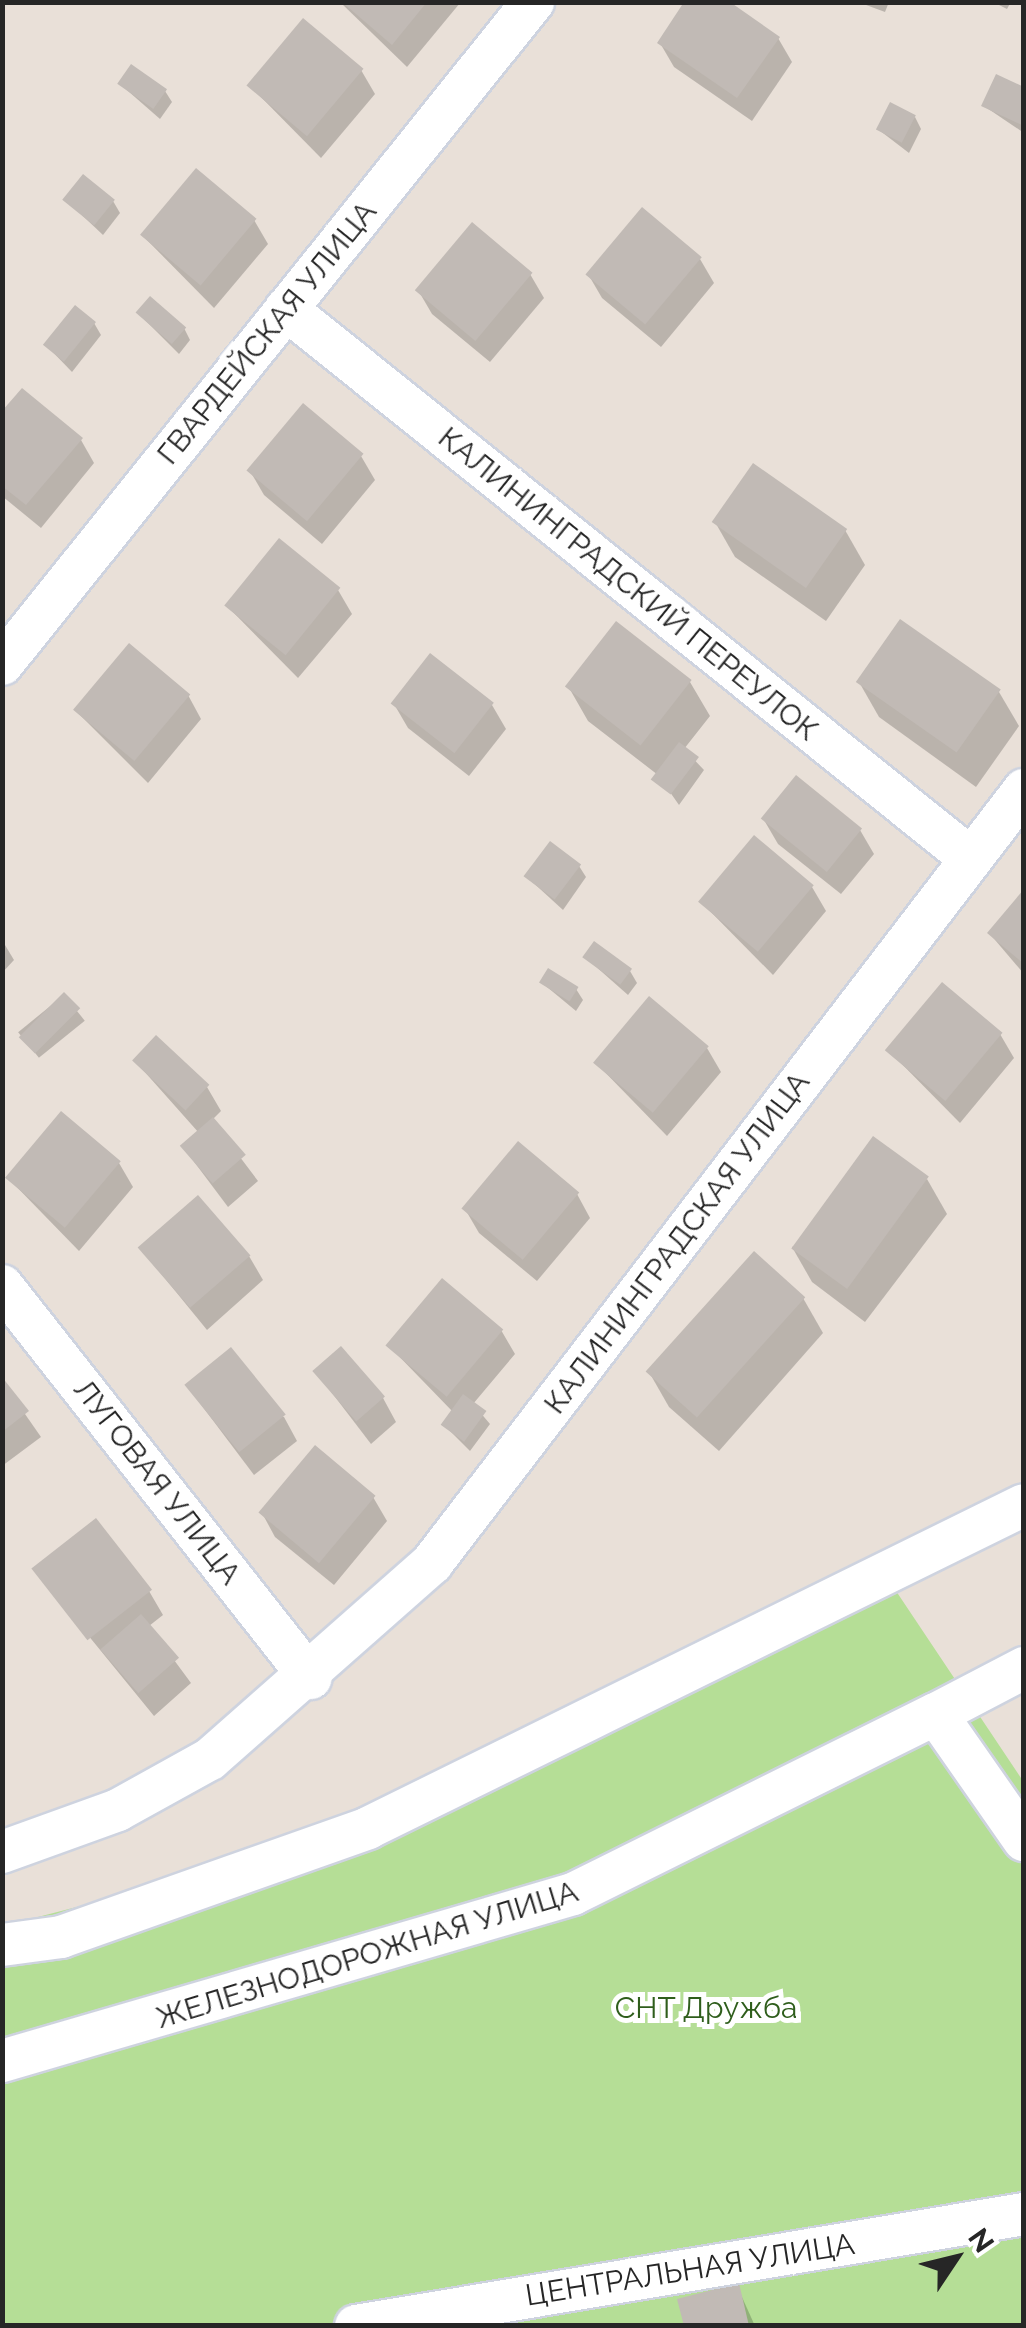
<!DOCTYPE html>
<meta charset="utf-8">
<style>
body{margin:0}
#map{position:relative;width:1026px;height:2328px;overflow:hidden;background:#e9e0d8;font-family:Raleway,sans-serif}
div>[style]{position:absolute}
.green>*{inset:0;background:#b5de96}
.shadow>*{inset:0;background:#0003;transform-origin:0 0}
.building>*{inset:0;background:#c1bab5;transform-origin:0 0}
.roads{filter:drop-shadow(2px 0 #ced3df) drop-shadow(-2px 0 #ced3df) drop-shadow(0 2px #ced3df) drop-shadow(0 -2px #ced3df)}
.street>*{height:42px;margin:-21px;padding:0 21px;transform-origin:21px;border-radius:21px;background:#fff}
span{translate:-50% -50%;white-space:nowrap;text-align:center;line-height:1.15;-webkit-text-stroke:10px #fff;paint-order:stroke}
.street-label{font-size:30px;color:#262626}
.park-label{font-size:30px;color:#2f5e1c}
.frame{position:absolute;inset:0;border:5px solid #262626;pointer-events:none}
.north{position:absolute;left:906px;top:2208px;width:100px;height:100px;-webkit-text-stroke:8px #fff;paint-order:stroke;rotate:55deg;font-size:28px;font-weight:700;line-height:40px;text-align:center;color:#262626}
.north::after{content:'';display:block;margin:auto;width:35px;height:45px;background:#262626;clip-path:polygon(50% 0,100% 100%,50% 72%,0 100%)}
</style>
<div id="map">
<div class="green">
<i style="clip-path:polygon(886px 1576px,1023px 1781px,1023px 2325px,3px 2326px,3px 1926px,154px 1887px,415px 1795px)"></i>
</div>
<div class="shadow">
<i style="clip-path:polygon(340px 2px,460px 3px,407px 67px)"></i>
<i style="clip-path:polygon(858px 2px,889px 2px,885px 12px)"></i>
<i style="clip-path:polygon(993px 2px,1011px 2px,1007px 9px)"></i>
<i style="clip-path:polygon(778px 38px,792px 62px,752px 121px,674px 67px,660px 43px)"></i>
<i style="clip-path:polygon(361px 70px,375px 94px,321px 158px,250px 86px)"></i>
<i style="clip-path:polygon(120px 84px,165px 91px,172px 102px,160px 119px)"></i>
<i style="clip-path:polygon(1024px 90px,1024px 133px,984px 106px)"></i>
<i style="clip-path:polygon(915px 117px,921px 129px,909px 153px,879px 130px)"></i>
<i style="clip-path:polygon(66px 200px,113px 201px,120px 213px,103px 235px)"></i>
<i style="clip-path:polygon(254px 220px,268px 244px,214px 308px,143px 236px)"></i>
<i style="clip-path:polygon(700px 259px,714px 283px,661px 347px,602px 298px,588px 274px)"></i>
<i style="clip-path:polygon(530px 274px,544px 298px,490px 362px,432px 314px,418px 290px)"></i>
<i style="clip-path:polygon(139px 314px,184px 328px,190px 340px,179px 354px)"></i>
<i style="clip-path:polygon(94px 323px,101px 335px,72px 372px,46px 345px)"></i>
<i style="clip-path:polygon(2px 415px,81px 440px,94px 463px,41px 528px,2px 496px)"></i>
<i style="clip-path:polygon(361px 456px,375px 480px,322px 544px,264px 495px,250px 471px)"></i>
<i style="clip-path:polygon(715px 522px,845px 530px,865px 565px,826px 621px,735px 557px)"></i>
<i style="clip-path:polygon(338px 590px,352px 614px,298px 678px,226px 605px)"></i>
<i style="clip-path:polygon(690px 682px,710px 716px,684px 749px,704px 770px,679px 805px,658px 775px,588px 721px,568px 686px)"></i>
<i style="clip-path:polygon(859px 682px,999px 692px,1019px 726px,976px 787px,879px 717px)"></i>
<i style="clip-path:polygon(188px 695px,201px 719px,148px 783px,76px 711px)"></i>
<i style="clip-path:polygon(394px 704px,492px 705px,506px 729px,469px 776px,408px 728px)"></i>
<i style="clip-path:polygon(764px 820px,860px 830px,874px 854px,841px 894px,778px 844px)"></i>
<i style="clip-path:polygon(579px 866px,586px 877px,563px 910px,527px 877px)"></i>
<i style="clip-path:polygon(812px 887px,826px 911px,773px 975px,701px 902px)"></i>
<i style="clip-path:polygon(1024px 893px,1024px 974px,990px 934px)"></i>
<i style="clip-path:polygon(2px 940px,14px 960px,2px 973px)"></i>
<i style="clip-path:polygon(585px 957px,630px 971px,637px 983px,628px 995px)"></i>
<i style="clip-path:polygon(541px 982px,576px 989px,583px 1000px,576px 1011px)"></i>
<i style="left:64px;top:995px;width:33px;height:59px;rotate:51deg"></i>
<i style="clip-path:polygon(1000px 1034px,1014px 1058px,960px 1123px,888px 1050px)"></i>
<i style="clip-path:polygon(707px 1048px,721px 1072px,667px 1136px,596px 1063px)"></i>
<i style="clip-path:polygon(135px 1061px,207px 1087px,221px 1111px,212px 1120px,258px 1181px,228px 1207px,183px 1147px,199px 1133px)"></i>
<i style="clip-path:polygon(61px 1115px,119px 1163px,133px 1187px,79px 1251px,8px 1178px)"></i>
<i style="clip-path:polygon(927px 1179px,947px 1214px,865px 1322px,812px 1282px,792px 1247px)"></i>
<i style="clip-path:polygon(577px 1194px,590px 1218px,537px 1281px,479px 1233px,465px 1209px)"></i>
<i style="clip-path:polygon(141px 1249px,249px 1256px,263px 1280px,207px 1330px)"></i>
<i style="clip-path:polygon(803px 1298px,823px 1333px,719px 1451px,669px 1407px,649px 1372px)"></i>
<i style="clip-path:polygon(501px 1330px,515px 1354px,473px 1404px,490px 1424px,470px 1451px,443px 1424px,453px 1412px,389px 1346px)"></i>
<i style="clip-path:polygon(316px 1372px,383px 1398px,396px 1422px,371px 1444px)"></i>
<i style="clip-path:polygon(2px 1381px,41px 1437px,2px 1466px)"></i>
<i style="clip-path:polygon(187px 1386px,284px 1417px,297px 1441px,254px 1475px)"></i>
<i style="clip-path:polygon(373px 1497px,387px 1521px,334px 1585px,275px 1537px,262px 1513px)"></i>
<i style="clip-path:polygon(34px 1569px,149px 1591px,163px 1615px,149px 1626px,191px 1683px,154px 1716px)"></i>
<i style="clip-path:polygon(737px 2286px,755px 2326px,692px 2326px)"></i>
</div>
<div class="building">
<i style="clip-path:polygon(342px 2px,427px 2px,392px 45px)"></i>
<i style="clip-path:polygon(684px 2px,730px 2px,780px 37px,737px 98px,657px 43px)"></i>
<i style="left:303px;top:18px;width:79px;height:88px;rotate:40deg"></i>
<i style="left:131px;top:64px;width:44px;height:24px;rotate:35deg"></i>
<i style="clip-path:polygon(996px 74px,1024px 87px,1024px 126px,981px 106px)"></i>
<i style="left:890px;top:102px;width:29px;height:31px;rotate:27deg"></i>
<i style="left:196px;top:168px;width:79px;height:87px;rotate:40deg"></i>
<i style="left:83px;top:174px;width:41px;height:33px;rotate:39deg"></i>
<i style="left:642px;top:207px;width:78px;height:88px;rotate:40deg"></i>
<i style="left:472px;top:222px;width:79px;height:89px;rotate:40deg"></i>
<i style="left:150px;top:296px;width:48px;height:22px;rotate:41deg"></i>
<i style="left:75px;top:305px;width:27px;height:51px;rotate:39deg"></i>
<i style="clip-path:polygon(22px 388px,83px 438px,26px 505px,2px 486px,2px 411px)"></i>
<i style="left:303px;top:403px;width:79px;height:88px;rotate:40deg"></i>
<i style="left:753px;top:463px;width:115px;height:72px;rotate:35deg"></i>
<i style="left:279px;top:538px;width:79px;height:87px;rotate:39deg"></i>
<i style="left:900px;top:619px;width:123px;height:77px;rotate:35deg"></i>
<i style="left:616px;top:621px;width:96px;height:83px;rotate:38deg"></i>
<i style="left:129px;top:643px;width:80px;height:87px;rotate:40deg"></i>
<i style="left:430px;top:653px;width:81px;height:64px;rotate:38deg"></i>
<i style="left:679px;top:742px;width:25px;height:47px;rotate:37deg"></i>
<i style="left:796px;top:775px;width:85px;height:56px;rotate:39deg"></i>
<i style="left:754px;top:835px;width:78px;height:87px;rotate:40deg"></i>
<i style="left:550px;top:841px;width:39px;height:44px;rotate:37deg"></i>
<i style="clip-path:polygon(1024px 889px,1024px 964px,987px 933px)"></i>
<i style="left:594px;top:941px;width:47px;height:20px;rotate:36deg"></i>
<i style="left:548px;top:968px;width:36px;height:17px;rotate:32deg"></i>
<i style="left:942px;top:982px;width:79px;height:89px;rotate:40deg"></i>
<i style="left:64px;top:992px;width:23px;height:64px;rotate:45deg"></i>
<i style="left:649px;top:996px;width:78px;height:87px;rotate:40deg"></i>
<i style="left:156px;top:1035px;width:73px;height:35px;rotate:43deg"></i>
<i style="left:61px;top:1111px;width:78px;height:87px;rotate:40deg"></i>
<i style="left:213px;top:1117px;width:50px;height:44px;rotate:49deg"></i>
<i style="left:873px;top:1136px;width:69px;height:139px;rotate:36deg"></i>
<i style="left:518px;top:1141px;width:80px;height:88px;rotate:40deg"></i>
<i style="left:198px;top:1195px;width:80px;height:80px;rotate:49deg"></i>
<i style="left:754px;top:1251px;width:69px;height:162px;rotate:42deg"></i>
<i style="left:442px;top:1278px;width:80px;height:88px;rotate:40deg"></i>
<i style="left:341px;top:1346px;width:67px;height:38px;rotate:49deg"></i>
<i style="left:231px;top:1347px;width:87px;height:60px;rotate:51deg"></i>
<i style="clip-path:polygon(2px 1377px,29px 1411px,2px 1432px)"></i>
<i style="left:463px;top:1394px;width:29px;height:38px;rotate:36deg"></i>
<i style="left:315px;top:1445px;width:79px;height:88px;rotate:40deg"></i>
<i style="left:96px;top:1518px;width:91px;height:82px;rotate:52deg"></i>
<i style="left:141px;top:1614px;width:58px;height:54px;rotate:49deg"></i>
<i style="clip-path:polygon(739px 2283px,749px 2326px,684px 2326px,677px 2299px)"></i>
</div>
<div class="roads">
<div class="street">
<i style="left:286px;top:309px;width:877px;rotate:38.75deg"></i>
<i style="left:2px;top:664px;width:849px;rotate:-51.27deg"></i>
<i style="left:2px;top:1286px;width:499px;rotate:51.8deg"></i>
<i style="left:1024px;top:1668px;width:99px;rotate:152.4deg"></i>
<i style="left:936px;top:1714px;width:154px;rotate:55.1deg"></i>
<i style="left:2px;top:1852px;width:123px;rotate:-19.9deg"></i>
<i style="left:118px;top:1810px;width:105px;rotate:-29deg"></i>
<i style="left:210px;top:1759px;width:296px;rotate:-41.4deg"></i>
<i style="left:432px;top:1563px;width:974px;rotate:-52.55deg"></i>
<i style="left:2px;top:1945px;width:60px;rotate:-7.7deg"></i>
<i style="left:61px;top:1937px;width:326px;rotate:-19.5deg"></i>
<i style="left:368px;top:1828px;width:731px;rotate:-26.21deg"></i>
<i style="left:2px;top:2061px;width:595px;rotate:-16.3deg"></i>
<i style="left:573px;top:1894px;width:405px;rotate:-26.4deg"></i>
<i style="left:356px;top:2326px;width:677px;rotate:-9.52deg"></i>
</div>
</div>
<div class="street-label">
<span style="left:267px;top:333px;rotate:-51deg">ГВАРДЕЙСКАЯ УЛИЦА</span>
<span style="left:628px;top:584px;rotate:39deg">КАЛИНИНГРАДСКИЙ ПЕРЕУЛОК</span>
<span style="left:677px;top:1243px;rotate:-53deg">КАЛИНИНГРАДСКАЯ УЛИЦА</span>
<span style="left:157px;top:1482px;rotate:52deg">ЛУГОВАЯ УЛИЦА</span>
<span style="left:367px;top:1955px;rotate:-17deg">ЖЕЛЕЗНОДОРОЖНАЯ УЛИЦА</span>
<span style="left:690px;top:2270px;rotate:-9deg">ЦЕНТРАЛЬНАЯ УЛИЦА</span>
</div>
<div class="park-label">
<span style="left:706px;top:2008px">СНТ Дружба</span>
</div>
<div class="frame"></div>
<div class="north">N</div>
</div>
